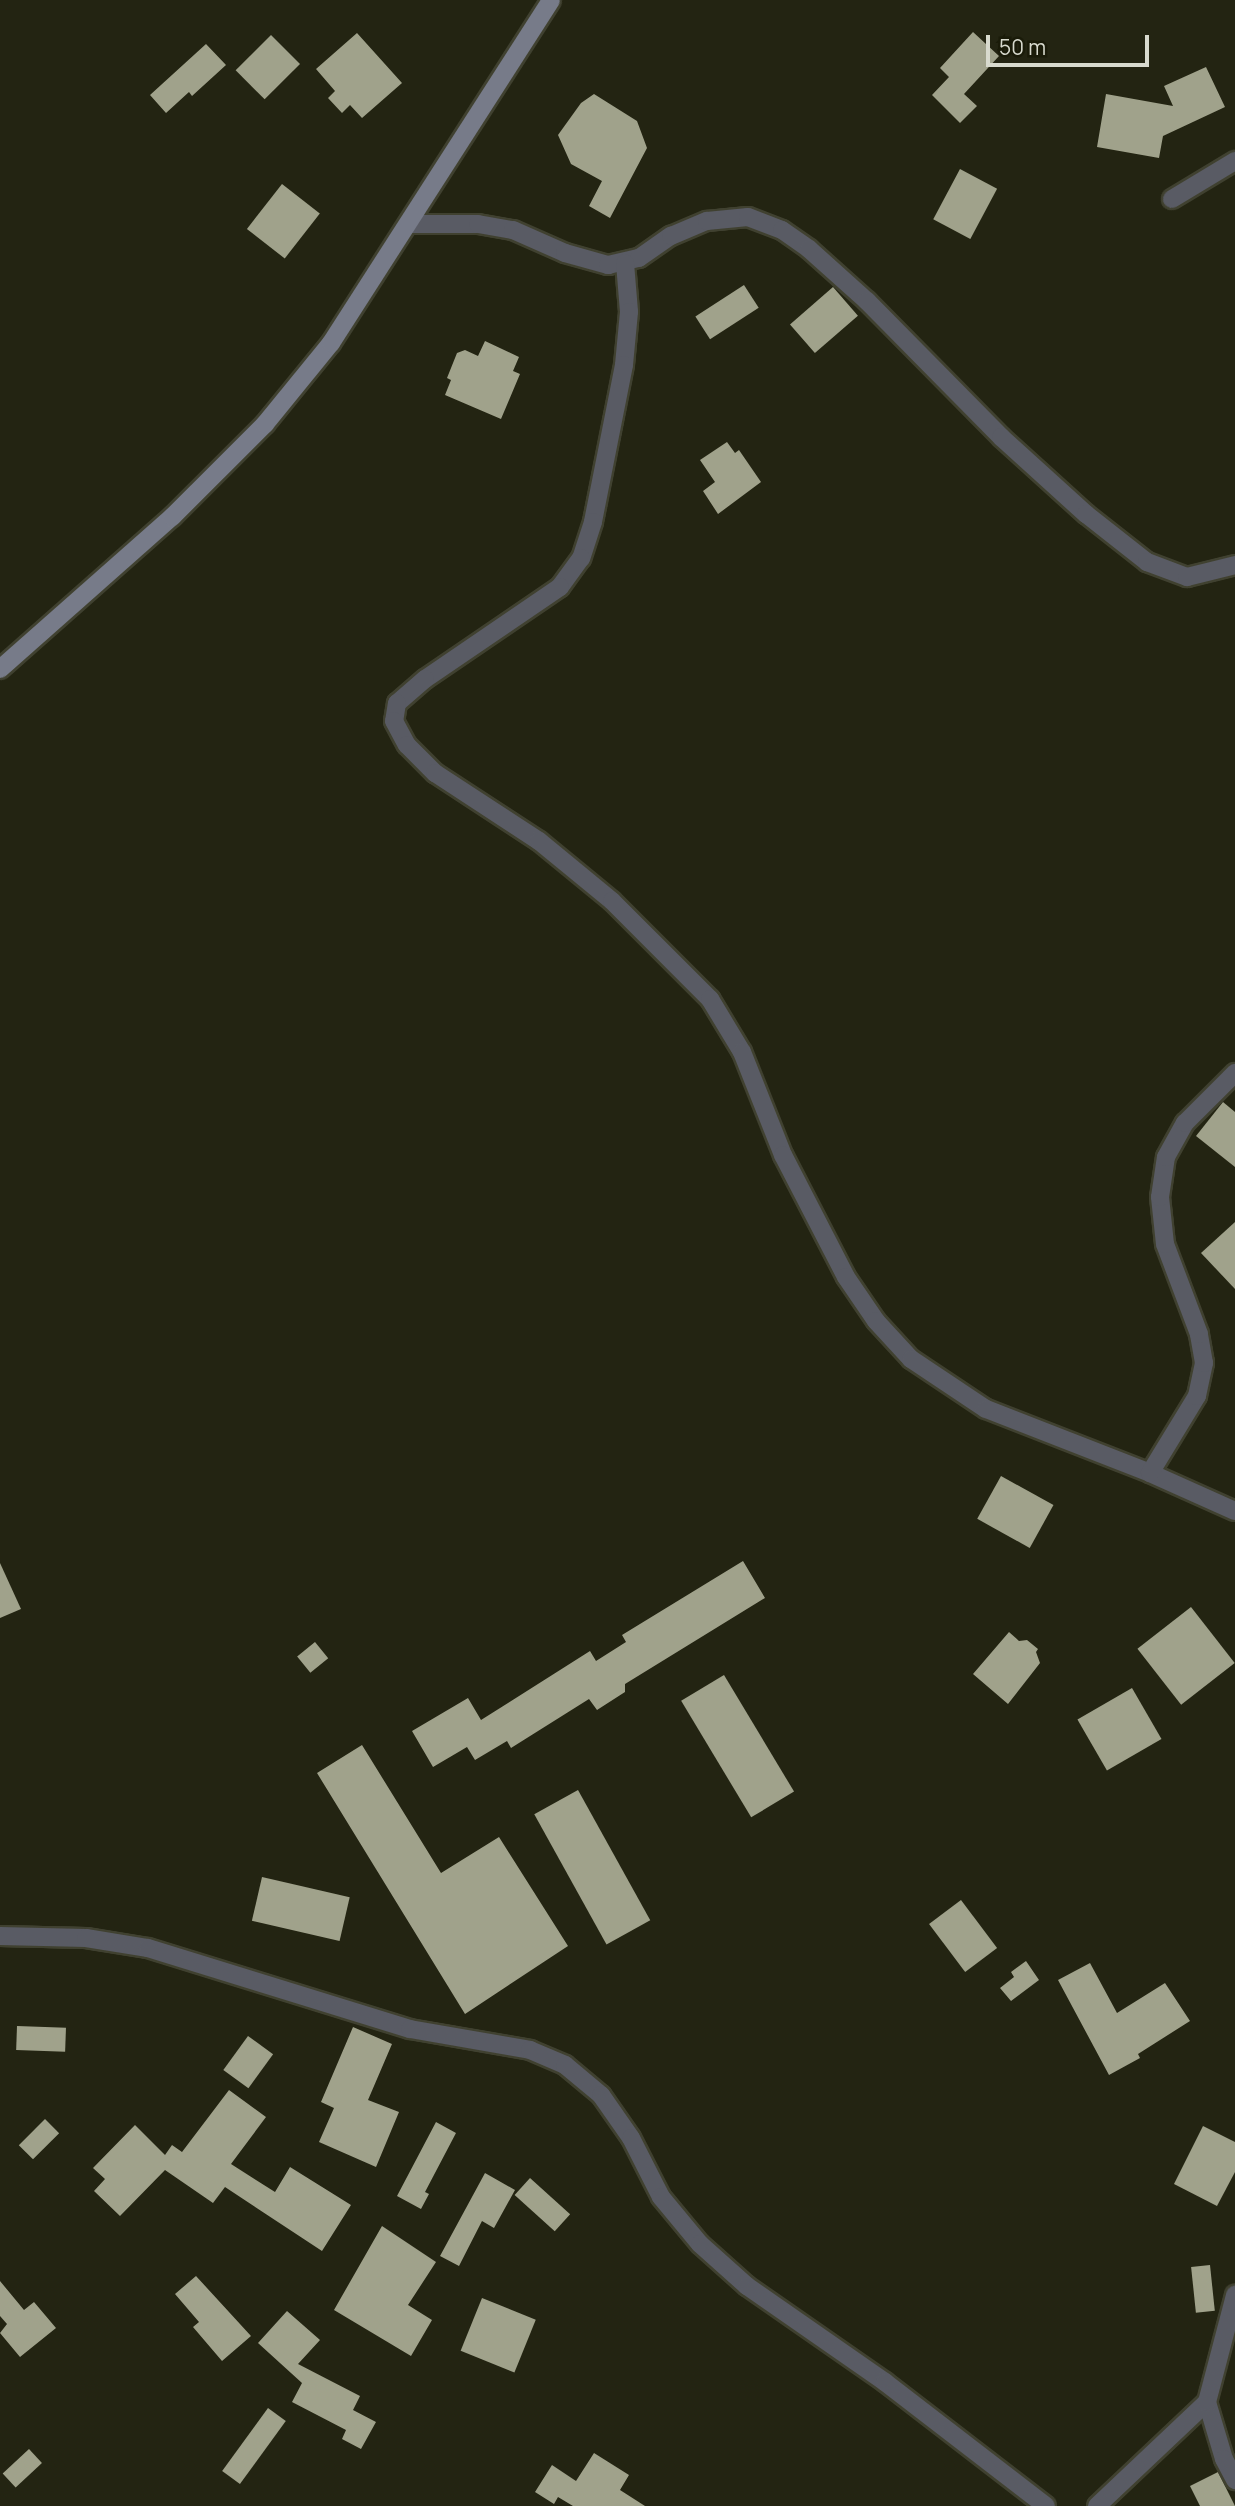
<!DOCTYPE html>
<style>
body{margin:0}
#map{position:relative;width:1235px;height:2506px;overflow:hidden;background:#232412;font-family:Manrope,sans-serif}
div>[style]{position:absolute}
.building>*{inset:0;background:#a0a28b;transform-origin:0 0}
.roads{filter:drop-shadow(2px 0 #404130) drop-shadow(-2px 0 #404130) drop-shadow(0 2px #404130) drop-shadow(0 -2px #404130)}
.minor>*{height:18px;margin:-9px;padding:0 9px;transform-origin:9px;border-radius:9px;background:#595b64}
.secondary>*{height:18px;margin:-9px;padding:0 9px;transform-origin:9px;border-radius:9px;background:#777b89}
span{translate:-50% -50%;white-space:nowrap;text-align:center;line-height:1.15;-webkit-text-stroke:7px #1a1b09;paint-order:stroke}
.scale{position:absolute;left:986px;top:35px;width:163px;height:32px;box-sizing:border-box;border:4px solid #d8dace;border-top:0;padding-left:9px;font-size:21px;line-height:24px;white-space:nowrap;color:#d8dace;-webkit-text-stroke:5px #1a1b09;paint-order:stroke}
</style>
<div id="map">
<div class="building">
<i style="clip-path:polygon(973px 32px,999px 56px,964px 94px,977px 106px,960px 123px,932px 95px,949px 77px,940px 68px)"></i>
<i style="clip-path:polygon(357px 33px,402px 83px,362px 118px,350px 105px,342px 113px,328px 98px,335px 91px,316px 69px)"></i>
<i style="left:271px;top:35px;width:41px;height:50px;rotate:45deg"></i>
<i style="clip-path:polygon(206px 44px,226px 65px,192px 96px,189px 92px,166px 113px,150px 95px)"></i>
<i style="clip-path:polygon(1206px 67px,1225px 107px,1163px 136px,1159px 158px,1097px 147px,1106px 94px,1173px 106px,1164px 86px)"></i>
<i style="clip-path:polygon(594px 94px,637px 121px,647px 148px,610px 218px,589px 206px,602px 181px,571px 164px,558px 135px,581px 103px)"></i>
<i style="left:960px;top:169px;width:42px;height:57px;rotate:28deg"></i>
<i style="left:282px;top:184px;width:48px;height:57px;rotate:38deg"></i>
<i style="left:744px;top:285px;width:27px;height:58px;rotate:57deg"></i>
<i style="left:833px;top:287px;width:38px;height:57px;rotate:49deg"></i>
<i style="clip-path:polygon(485px 341px,519px 357px,513px 371px,520px 374px,501px 419px,445px 395px,451px 380px,447px 378px,457px 353px,465px 350px,478px 356px)"></i>
<i style="clip-path:polygon(727px 442px,735px 453px,739px 450px,761px 482px,718px 514px,703px 491px,715px 482px,700px 460px)"></i>
<i style="clip-path:polygon(1223px 1102px,1235px 1112px,1235px 1167px,1196px 1136px)"></i>
<i style="clip-path:polygon(1235px 1222px,1235px 1289px,1201px 1253px)"></i>
<i style="left:1001px;top:1476px;width:60px;height:49px;rotate:29deg"></i>
<i style="clip-path:polygon(743px 1561px,765px 1598px,625px 1684px,625px 1692px,597px 1710px,589px 1699px,511px 1748px,507px 1741px,475px 1760px,467px 1747px,433px 1767px,412px 1731px,468px 1698px,481px 1720px,590px 1651px,596px 1661px,626px 1642px,622px 1635px)"></i>
<i style="clip-path:polygon(0 1563px,21px 1609px,0 1618px)"></i>
<i style="left:1191px;top:1607px;width:71px;height:68px;rotate:52deg"></i>
<i style="clip-path:polygon(1009px 1632px,1019px 1641px,1027px 1640px,1038px 1649px,1036px 1652px,1040px 1663px,1008px 1704px,973px 1674px)"></i>
<i style="left:315px;top:1642px;width:21px;height:23px;rotate:51deg"></i>
<i style="left:724px;top:1675px;width:136px;height:50px;rotate:59deg"></i>
<i style="left:1132px;top:1688px;width:59px;height:63px;rotate:60deg"></i>
<i style="clip-path:polygon(362px 1745px,441px 1873px,499px 1837px,568px 1946px,465px 2014px,317px 1773px)"></i>
<i style="left:578px;top:1790px;width:149px;height:50px;rotate:61deg"></i>
<i style="left:262px;top:1877px;width:90px;height:45px;rotate:13deg"></i>
<i style="left:961px;top:1900px;width:60px;height:40px;rotate:53deg"></i>
<i style="clip-path:polygon(1026px 1961px,1039px 1980px,1011px 2001px,1000px 1988px,1014px 1977px,1011px 1972px)"></i>
<i style="clip-path:polygon(1090px 1963px,1117px 2013px,1165px 1983px,1190px 2021px,1138px 2054px,1140px 2058px,1109px 2075px,1058px 1980px)"></i>
<i style="left:17px;top:2026px;width:49px;height:24px;rotate:2deg"></i>
<i style="clip-path:polygon(353px 2027px,392px 2044px,368px 2100px,399px 2112px,376px 2167px,319px 2142px,334px 2108px,321px 2102px)"></i>
<i style="left:248px;top:2036px;width:31px;height:42px;rotate:36deg"></i>
<i style="clip-path:polygon(229px 2090px,266px 2117px,231px 2164px,275px 2192px,290px 2167px,351px 2205px,322px 2251px,225px 2187px,213px 2203px,165px 2170px,120px 2216px,94px 2191px,105px 2179px,93px 2168px,135px 2125px,165px 2155px,172px 2145px,182px 2152px)"></i>
<i style="left:45px;top:2119px;width:20px;height:37px;rotate:45deg"></i>
<i style="clip-path:polygon(436px 2122px,456px 2133px,425px 2192px,429px 2194px,421px 2209px,397px 2196px)"></i>
<i style="clip-path:polygon(1203px 2126px,1235px 2142px,1235px 2172px,1217px 2206px,1174px 2184px)"></i>
<i style="clip-path:polygon(485px 2173px,515px 2190px,494px 2228px,482px 2221px,459px 2266px,440px 2256px)"></i>
<i style="left:530px;top:2178px;width:54px;height:23px;rotate:42deg"></i>
<i style="clip-path:polygon(382px 2226px,436px 2262px,408px 2305px,432px 2320px,411px 2356px,334px 2310px)"></i>
<i style="left:1210px;top:2265px;width:46px;height:19px;rotate:84deg"></i>
<i style="clip-path:polygon(196px 2276px,251px 2336px,222px 2361px,193px 2327px,199px 2322px,175px 2294px)"></i>
<i style="clip-path:polygon(0 2281px,24px 2310px,34px 2302px,56px 2328px,20px 2357px,0 2333px,7px 2324px,0 2316px)"></i>
<i style="left:482px;top:2298px;width:58px;height:57px;rotate:22deg"></i>
<i style="clip-path:polygon(287px 2311px,320px 2340px,298px 2364px,360px 2396px,353px 2410px,376px 2422px,361px 2449px,342px 2439px,346px 2430px,292px 2402px,302px 2383px,258px 2343px)"></i>
<i style="left:268px;top:2408px;width:22px;height:78px;rotate:36deg"></i>
<i style="left:29px;top:2449px;width:19px;height:36px;rotate:47deg"></i>
<i style="clip-path:polygon(594px 2453px,629px 2475px,620px 2490px,645px 2506px,573px 2506px,558px 2497px,554px 2504px,535px 2492px,552px 2465px,576px 2481px)"></i>
<i style="clip-path:polygon(1218px 2472px,1235px 2506px,1200px 2506px,1190px 2486px)"></i>
</div>
<div class="roads">
<div class="minor">
<i style="left:1172px;top:199px;width:74px;rotate:-31.1deg"></i>
<i style="left:408px;top:224px;width:70px"></i>
<i style="left:478px;top:224px;width:36px;rotate:10deg"></i>
<i style="left:513px;top:230px;width:57px;rotate:23.9deg"></i>
<i style="left:565px;top:253px;width:45px;rotate:15.6deg"></i>
<i style="left:608px;top:265px;width:32px;rotate:-13deg"></i>
<i style="left:639px;top:258px;width:39px;rotate:-35deg"></i>
<i style="left:671px;top:236px;width:39px;rotate:-23deg"></i>
<i style="left:707px;top:221px;width:41px;rotate:-5.6deg"></i>
<i style="left:748px;top:217px;width:36px;rotate:21deg"></i>
<i style="left:782px;top:230px;width:33px;rotate:35deg"></i>
<i style="left:809px;top:249px;width:78px;rotate:41.9deg"></i>
<i style="left:867px;top:301px;width:191px;rotate:45.4deg"></i>
<i style="left:1001px;top:437px;width:115px;rotate:42.2deg"></i>
<i style="left:1086px;top:514px;width:78px;rotate:38.2deg"></i>
<i style="left:1147px;top:562px;width:43px;rotate:20.6deg"></i>
<i style="left:1187px;top:577px;width:49px;rotate:-14deg"></i>
<i style="left:625px;top:263px;width:49px;rotate:85.3deg"></i>
<i style="left:629px;top:312px;width:53px;rotate:95.4deg"></i>
<i style="left:624px;top:365px;width:160px;rotate:101.2deg"></i>
<i style="left:593px;top:522px;width:38px;rotate:108deg"></i>
<i style="left:581px;top:558px;width:36px;rotate:126deg"></i>
<i style="left:560px;top:587px;width:163px;rotate:145.7deg"></i>
<i style="left:425px;top:679px;width:37px;rotate:139deg"></i>
<i style="left:397px;top:703px;width:18px;rotate:99deg"></i>
<i style="left:394px;top:721px;width:27px;rotate:62deg"></i>
<i style="left:407px;top:745px;width:40px;rotate:45deg"></i>
<i style="left:435px;top:773px;width:124px;rotate:33.2deg"></i>
<i style="left:539px;top:841px;width:94px;rotate:39.4deg"></i>
<i style="left:612px;top:901px;width:139px;rotate:45deg"></i>
<i style="left:710px;top:999px;width:62px;rotate:58.9deg"></i>
<i style="left:742px;top:1052px;width:111px;rotate:68.3deg"></i>
<i style="left:783px;top:1155px;width:137px;rotate:62.7deg"></i>
<i style="left:846px;top:1277px;width:53px;rotate:55.7deg"></i>
<i style="left:876px;top:1321px;width:52px;rotate:47.4deg"></i>
<i style="left:911px;top:1359px;width:90px;rotate:33.7deg"></i>
<i style="left:986px;top:1409px;width:176px;rotate:21.3deg"></i>
<i style="left:1150px;top:1473px;width:93px;rotate:24.1deg"></i>
<i style="left:1150px;top:1473px;width:90px;rotate:-58.6deg"></i>
<i style="left:1197px;top:1396px;width:34px;rotate:-78deg"></i>
<i style="left:1204px;top:1363px;width:29px;rotate:-100deg"></i>
<i style="left:1199px;top:1334px;width:96px;rotate:-110.7deg"></i>
<i style="left:1165px;top:1244px;width:47px;rotate:-96.1deg"></i>
<i style="left:1160px;top:1197px;width:40px;rotate:-81.5deg"></i>
<i style="left:1166px;top:1157px;width:39px;rotate:-61deg"></i>
<i style="left:1185px;top:1123px;width:71px;rotate:-45deg"></i>
<i style="left:0;top:1936px;width:86px;rotate:1.3deg"></i>
<i style="left:86px;top:1938px;width:63px;rotate:9.2deg"></i>
<i style="left:148px;top:1948px;width:274px;rotate:17.2deg"></i>
<i style="left:410px;top:2029px;width:122px;rotate:9.9deg"></i>
<i style="left:530px;top:2050px;width:38px;rotate:23deg"></i>
<i style="left:565px;top:2065px;width:47px;rotate:39.8deg"></i>
<i style="left:601px;top:2095px;width:52px;rotate:55.1deg"></i>
<i style="left:631px;top:2138px;width:66px;rotate:63deg"></i>
<i style="left:661px;top:2197px;width:61px;rotate:50.3deg"></i>
<i style="left:700px;top:2244px;width:63px;rotate:41.8deg"></i>
<i style="left:747px;top:2286px;width:168px;rotate:34.8deg"></i>
<i style="left:885px;top:2382px;width:203px;rotate:37.6deg"></i>
<i style="left:1207px;top:2402px;width:59px;rotate:73.4deg"></i>
<i style="left:1224px;top:2459px;width:24px;rotate:62deg"></i>
<i style="left:1097px;top:2506px;width:151px;rotate:-43.4deg"></i>
<i style="left:1207px;top:2402px;width:111px;rotate:-75.3deg"></i>
</div>
<div class="secondary">
<i style="left:0;top:669px;width:230px;rotate:-41.5deg"></i>
<i style="left:172px;top:517px;width:132px;rotate:-45deg"></i>
<i style="left:265px;top:424px;width:104px;rotate:-50.8deg"></i>
<i style="left:331px;top:343px;width:407px;rotate:-57.3deg"></i>
</div>
</div>
<div class="scale">50 m</div>
</div>
